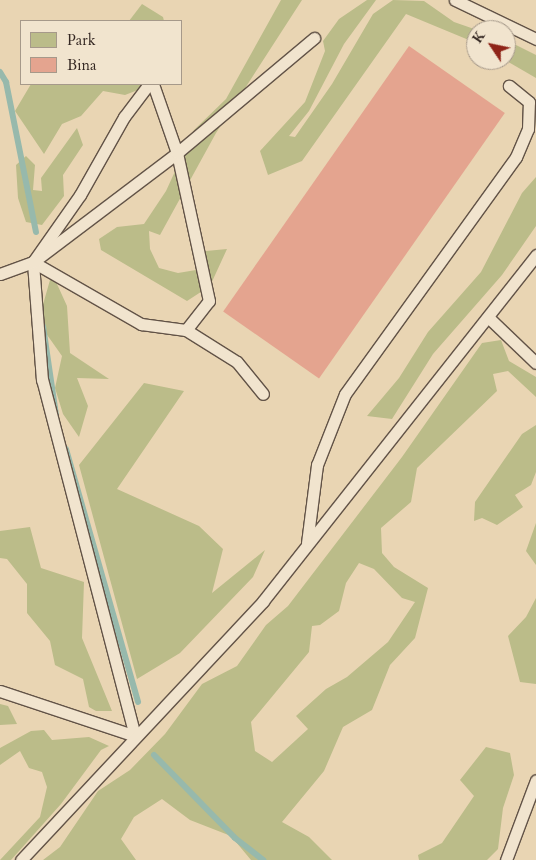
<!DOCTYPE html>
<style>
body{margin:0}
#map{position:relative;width:536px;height:860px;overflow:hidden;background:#e9d5b3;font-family:Cardo,serif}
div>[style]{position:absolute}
.green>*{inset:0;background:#bbbc89}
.stream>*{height:6px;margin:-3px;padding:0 3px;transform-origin:3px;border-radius:3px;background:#97b9ac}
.building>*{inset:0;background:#e4a48f;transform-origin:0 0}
.roads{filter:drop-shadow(1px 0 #625347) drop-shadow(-1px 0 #625347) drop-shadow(0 1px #625347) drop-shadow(0 -1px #625347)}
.service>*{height:11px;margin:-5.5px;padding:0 5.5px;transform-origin:5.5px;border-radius:5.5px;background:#f1e4ce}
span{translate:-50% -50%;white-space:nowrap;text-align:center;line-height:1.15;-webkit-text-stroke:5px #f1e4ce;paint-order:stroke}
.legend{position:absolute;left:20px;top:20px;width:162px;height:65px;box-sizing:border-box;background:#f1e4ce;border:1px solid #a6998a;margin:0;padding:6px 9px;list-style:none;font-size:15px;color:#352823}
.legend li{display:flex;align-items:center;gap:10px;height:25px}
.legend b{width:25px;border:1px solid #a6998a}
.north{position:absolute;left:466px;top:20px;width:50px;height:50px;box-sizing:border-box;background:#f1e4ce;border:1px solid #a6998a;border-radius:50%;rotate:304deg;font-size:14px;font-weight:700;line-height:20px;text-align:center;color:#352823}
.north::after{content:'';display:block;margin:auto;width:18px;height:22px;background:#8f2418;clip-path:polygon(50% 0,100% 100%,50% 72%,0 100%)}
</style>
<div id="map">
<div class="green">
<i style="clip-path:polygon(281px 0,302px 0,216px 133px,160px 235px,149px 231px,150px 249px,159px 268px,178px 273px,196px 270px,206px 251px,227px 249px,210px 286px,187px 301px,101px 250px,99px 239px,117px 227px,144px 224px,166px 191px,194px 130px,226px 99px)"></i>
<i style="clip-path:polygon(367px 0,376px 0,344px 44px,309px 111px,289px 136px,295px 137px,332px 84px,373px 14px,393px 0,424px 1px,454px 22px,477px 30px,476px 43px,406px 14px,302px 161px,268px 175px,260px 151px,305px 102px,325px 51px,323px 41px,339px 19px)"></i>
<i style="clip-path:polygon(142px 4px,163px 17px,164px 21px,129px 21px)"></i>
<i style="clip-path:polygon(506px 40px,536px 55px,536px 78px,505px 60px)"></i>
<i style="clip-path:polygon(31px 84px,143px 84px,143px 88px,125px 95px,103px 91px,81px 116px,62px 124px,44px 154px,15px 111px)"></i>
<i style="clip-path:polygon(77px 128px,83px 145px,63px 175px,64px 196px,42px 225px,26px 222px,18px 198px,16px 165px,26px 156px,35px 165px,33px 190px,42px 191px,41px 178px)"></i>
<i style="clip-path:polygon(536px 177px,536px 226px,502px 275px,433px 354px,392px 419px,367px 416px,399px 378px,428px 332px,481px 272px,522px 193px)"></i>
<i style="clip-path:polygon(52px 273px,67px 306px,70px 353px,109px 379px,77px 378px,88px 406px,79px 437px,63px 414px,55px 388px,62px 356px,38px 322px)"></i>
<i style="clip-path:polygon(evenodd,501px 340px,509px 361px,536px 377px,536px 397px,508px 371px,493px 374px,497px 391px,417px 468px,411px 502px,381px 528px,382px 553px,394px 567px,428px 588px,415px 638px,390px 665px,372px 710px,343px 727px,324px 771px,282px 822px,309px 837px,332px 860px,251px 860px,231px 836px,190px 820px,162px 799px,134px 817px,121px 839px,136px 860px,43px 860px,60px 847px,98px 791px,130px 770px,165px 734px,202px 684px,237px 666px,266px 625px,288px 606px,402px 457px,482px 343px,501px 340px,359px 563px,374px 569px,402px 598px,415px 602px,388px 642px,347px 677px,326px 689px,296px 716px,308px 729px,272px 762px,255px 751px,251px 722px,309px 652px,312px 626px,320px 625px,339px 611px,346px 583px,359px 563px)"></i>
<i style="clip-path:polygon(144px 383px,184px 391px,117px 489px,199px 526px,223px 549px,212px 593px,265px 550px,253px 577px,180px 653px,137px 679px,79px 465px)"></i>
<i style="clip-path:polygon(536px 425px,536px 472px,531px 485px,515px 495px,523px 507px,497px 525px,482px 518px,474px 521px,475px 502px,522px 434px)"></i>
<i style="clip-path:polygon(536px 523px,536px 565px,526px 551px)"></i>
<i style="clip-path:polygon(30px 527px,41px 568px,84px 582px,82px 638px,112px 711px,96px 711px,89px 707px,83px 679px,55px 665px,50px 641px,27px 613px,27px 584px,7px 559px,0 558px,0 531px)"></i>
<i style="clip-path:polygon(536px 598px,536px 684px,520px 682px,508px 636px,526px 617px)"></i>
<i style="clip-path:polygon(0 704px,8px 706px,17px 724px,0 725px)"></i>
<i style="clip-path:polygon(44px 730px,52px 740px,89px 737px,109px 746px,101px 750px,61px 804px,11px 860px,0 860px,40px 817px,47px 787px,42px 772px,29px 768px,20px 751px,0 765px,0 748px,31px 731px)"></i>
<i style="clip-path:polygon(486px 747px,510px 753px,514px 775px,503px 808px,498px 849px,487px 860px,419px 860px,418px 855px,442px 843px,474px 796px,460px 780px)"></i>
</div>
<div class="stream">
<i style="left:0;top:72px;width:12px;rotate:59deg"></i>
<i style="left:6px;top:82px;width:153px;rotate:78.7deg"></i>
<i style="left:43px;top:326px;width:90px;rotate:81.7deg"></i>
<i style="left:66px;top:449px;width:263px;rotate:74.1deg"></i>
<i style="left:154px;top:755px;width:116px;rotate:45.7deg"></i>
<i style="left:235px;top:838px;width:36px;rotate:38deg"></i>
</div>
<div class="building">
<i style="left:409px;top:46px;width:117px;height:324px;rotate:35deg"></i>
</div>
<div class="roads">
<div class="service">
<i style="left:455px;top:0;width:90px;rotate:25.7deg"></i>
<i style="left:33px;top:262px;width:125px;rotate:29.9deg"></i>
<i style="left:141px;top:324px;width:45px;rotate:7.6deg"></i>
<i style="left:186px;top:330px;width:37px;rotate:-52deg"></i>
<i style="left:209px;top:301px;width:151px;rotate:-102.2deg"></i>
<i style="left:177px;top:153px;width:73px;rotate:-109.2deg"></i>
<i style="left:0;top:274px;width:35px;rotate:-20deg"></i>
<i style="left:33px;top:262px;width:82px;rotate:-55deg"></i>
<i style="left:80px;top:195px;width:90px;rotate:-60.6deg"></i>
<i style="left:124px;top:117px;width:41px;rotate:-52.9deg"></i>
<i style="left:488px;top:317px;width:66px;rotate:43.8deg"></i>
<i style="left:186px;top:330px;width:60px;rotate:32.1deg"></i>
<i style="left:237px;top:362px;width:41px;rotate:50.9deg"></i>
<i style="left:307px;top:543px;width:79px;rotate:-82.7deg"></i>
<i style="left:317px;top:465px;width:76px;rotate:-68.5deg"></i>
<i style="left:345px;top:394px;width:292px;rotate:-54.2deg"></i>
<i style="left:516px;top:157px;width:30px;rotate:-67deg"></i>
<i style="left:528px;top:129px;width:27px;rotate:-88deg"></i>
<i style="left:529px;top:102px;width:26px;rotate:-141deg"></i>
<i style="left:0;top:691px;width:142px;rotate:18.4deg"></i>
<i style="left:135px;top:736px;width:368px;rotate:-104.6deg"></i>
<i style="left:42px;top:380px;width:118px;rotate:-94.4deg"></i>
<i style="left:33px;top:262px;width:181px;rotate:-37.1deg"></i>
<i style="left:177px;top:153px;width:179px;rotate:-40deg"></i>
<i style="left:21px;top:860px;width:354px;rotate:-46.9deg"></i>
<i style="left:263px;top:601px;width:441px;rotate:-51.7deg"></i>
<i style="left:506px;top:860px;width:85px;rotate:-69.4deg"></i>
</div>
</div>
<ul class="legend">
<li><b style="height:14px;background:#bbbc89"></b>Park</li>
<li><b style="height:14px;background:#e4a48f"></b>Bina</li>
</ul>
<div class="north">K</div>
</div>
